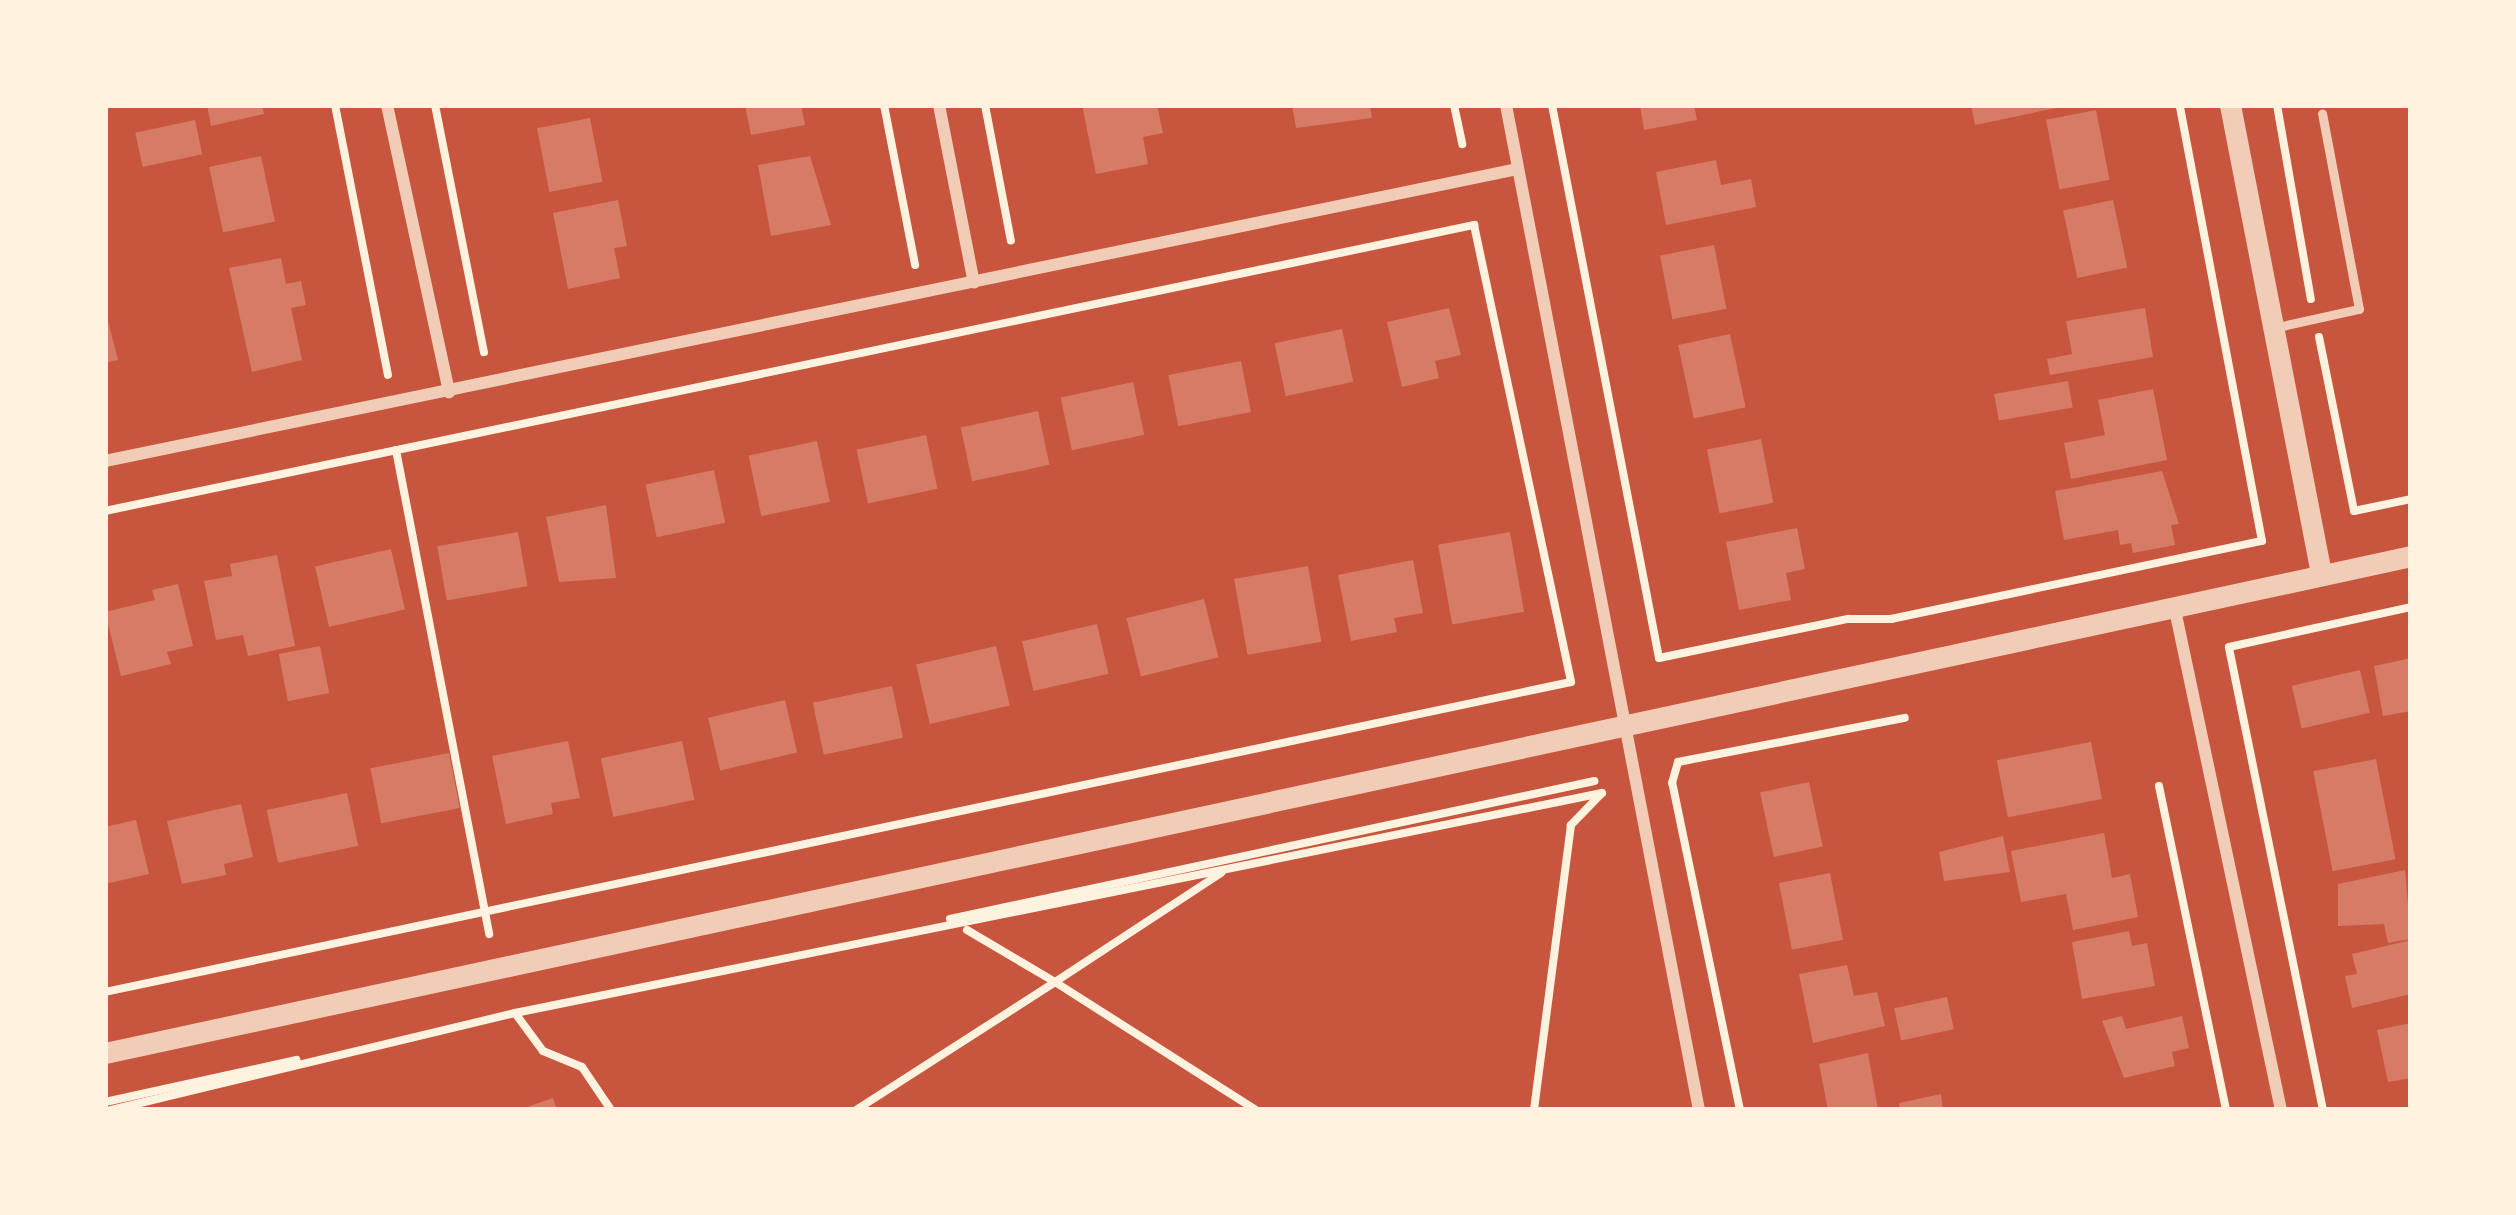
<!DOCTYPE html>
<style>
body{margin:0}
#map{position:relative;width:2516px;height:1215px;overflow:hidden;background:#c8553d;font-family:"DejaVu Sans",sans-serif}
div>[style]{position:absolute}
.building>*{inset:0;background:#d67c66;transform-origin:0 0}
.path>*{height:8px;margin:-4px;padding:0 4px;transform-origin:4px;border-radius:4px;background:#fff3e0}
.service>*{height:9px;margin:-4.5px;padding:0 4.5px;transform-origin:4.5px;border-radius:4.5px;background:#f1ccb7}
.minor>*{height:12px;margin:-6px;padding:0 6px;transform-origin:6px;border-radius:6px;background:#f1ccb7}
.tertiary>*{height:21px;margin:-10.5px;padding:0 10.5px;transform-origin:10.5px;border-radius:10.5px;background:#f1ccb7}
span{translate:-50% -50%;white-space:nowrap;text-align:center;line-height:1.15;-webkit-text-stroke:12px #fff3e0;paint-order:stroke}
.frame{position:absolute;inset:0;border:108px solid #fff3e0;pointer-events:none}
</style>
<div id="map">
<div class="building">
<i style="clip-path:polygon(207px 105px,262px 105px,264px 114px,211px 126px)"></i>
<i style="clip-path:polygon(745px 105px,801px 105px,805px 125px,751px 135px)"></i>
<i style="clip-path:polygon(1082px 105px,1157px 105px,1163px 133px,1143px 137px,1148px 164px,1096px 174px)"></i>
<i style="clip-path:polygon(1292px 105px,1370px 105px,1372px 118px,1296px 128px)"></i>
<i style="clip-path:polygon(1640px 105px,1694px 105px,1697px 120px,1644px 130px)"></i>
<i style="clip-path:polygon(1971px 105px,2061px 105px,2061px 107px,1975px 125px)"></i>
<i style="left:2096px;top:110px;width:71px;height:51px;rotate:79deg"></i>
<i style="left:590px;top:118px;width:65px;height:54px;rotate:79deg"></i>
<i style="left:195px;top:120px;width:35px;height:61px;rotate:78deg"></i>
<i style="left:261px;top:156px;width:67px;height:53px;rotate:78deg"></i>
<i style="clip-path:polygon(810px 156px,831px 225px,771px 236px,758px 165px)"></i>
<i style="clip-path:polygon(1716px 160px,1721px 185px,1751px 179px,1756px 207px,1666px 225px,1656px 172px)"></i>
<i style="clip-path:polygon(618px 200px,627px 246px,614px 248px,620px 278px,568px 289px,553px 213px)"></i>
<i style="left:2113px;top:200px;width:69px;height:51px;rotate:78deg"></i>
<i style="left:1714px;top:245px;width:65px;height:55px;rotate:79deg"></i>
<i style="clip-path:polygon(281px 258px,286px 284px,301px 281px,306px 305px,291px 308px,302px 360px,252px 372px,229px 268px)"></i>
<i style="clip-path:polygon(1449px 308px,1461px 355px,1435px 361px,1439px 378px,1402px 387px,1387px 322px)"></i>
<i style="clip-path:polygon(2145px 308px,2153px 357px,2050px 375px,2047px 359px,2072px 354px,2066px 321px)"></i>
<i style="clip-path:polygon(105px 309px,118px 360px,105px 363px)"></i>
<i style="left:1342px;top:329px;width:54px;height:69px;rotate:78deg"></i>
<i style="left:1730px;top:334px;width:75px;height:53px;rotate:78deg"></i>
<i style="left:1241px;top:361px;width:52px;height:74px;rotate:79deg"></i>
<i style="left:2068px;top:381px;width:27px;height:75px;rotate:80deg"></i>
<i style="left:1133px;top:382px;width:54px;height:74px;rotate:78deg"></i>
<i style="clip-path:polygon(2153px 389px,2167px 460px,2071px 479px,2064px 443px,2105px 435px,2098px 400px)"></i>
<i style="left:1038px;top:411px;width:55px;height:79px;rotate:78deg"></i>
<i style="left:926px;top:435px;width:55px;height:71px;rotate:78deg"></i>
<i style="left:1761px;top:439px;width:65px;height:55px;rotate:79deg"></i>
<i style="left:817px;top:441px;width:62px;height:70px;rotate:78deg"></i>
<i style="left:714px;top:470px;width:54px;height:70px;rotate:78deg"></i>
<i style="clip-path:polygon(2162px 471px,2179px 524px,2171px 525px,2175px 545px,2133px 553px,2131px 543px,2120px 545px,2118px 530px,2064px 540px,2055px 491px)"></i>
<i style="clip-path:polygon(606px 505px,616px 578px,559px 582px,546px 517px)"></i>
<i style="clip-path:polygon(1797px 528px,1805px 569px,1786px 573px,1791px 600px,1739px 610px,1726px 542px)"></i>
<i style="left:518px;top:532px;width:55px;height:82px;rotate:80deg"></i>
<i style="left:1510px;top:532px;width:81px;height:73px;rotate:80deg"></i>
<i style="left:391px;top:549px;width:62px;height:78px;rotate:77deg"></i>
<i style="clip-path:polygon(277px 555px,295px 646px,248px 656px,243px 635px,216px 640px,204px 581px,232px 576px,230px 564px)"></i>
<i style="clip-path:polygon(1413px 560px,1423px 613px,1394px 618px,1397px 632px,1351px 641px,1338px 575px)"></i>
<i style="left:1308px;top:566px;width:77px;height:75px;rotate:80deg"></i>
<i style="clip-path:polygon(178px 584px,193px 646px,167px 652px,171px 664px,121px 676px,105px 612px,155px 600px,152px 590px)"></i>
<i style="left:1204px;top:599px;width:60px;height:80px;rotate:76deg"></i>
<i style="left:1097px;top:624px;width:51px;height:77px;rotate:77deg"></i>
<i style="left:320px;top:646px;width:48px;height:42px;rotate:79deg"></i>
<i style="left:996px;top:646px;width:61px;height:82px;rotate:77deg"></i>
<i style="clip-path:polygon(2411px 658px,2411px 711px,2383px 716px,2374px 666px)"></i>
<i style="left:2360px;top:670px;width:44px;height:70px;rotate:77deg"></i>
<i style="left:892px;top:686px;width:53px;height:81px;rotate:78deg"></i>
<i style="left:785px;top:700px;width:54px;height:79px;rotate:77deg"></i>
<i style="clip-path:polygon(568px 741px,580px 798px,551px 803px,553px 814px,506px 824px,492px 756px)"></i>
<i style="left:682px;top:741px;width:60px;height:83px;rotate:78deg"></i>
<i style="left:2091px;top:742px;width:58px;height:96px;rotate:79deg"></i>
<i style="left:449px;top:753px;width:56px;height:80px;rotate:79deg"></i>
<i style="left:2376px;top:759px;width:102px;height:64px;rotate:79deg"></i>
<i style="left:1809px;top:782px;width:66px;height:50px;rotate:78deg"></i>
<i style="left:347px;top:793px;width:54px;height:82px;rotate:78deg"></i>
<i style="clip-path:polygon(241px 804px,253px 857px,224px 864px,226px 875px,182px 884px,167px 821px)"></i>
<i style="clip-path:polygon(136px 820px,149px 874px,105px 884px,105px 827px)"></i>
<i style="clip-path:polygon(2104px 833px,2112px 878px,2130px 874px,2138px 917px,2073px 930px,2066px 894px,2021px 902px,2011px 851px)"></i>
<i style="clip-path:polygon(2003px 836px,2010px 872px,1944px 881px,1939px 852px)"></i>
<i style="clip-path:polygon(2405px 870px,2411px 939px,2388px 943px,2384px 924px,2338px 926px,2338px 884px)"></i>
<i style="left:1830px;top:873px;width:68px;height:52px;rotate:79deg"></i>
<i style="clip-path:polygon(2129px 931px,2132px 946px,2147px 943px,2155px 986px,2082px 999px,2072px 942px)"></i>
<i style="clip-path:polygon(2411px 940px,2411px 994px,2352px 1008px,2345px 976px,2357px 974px,2352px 954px)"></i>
<i style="clip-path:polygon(1847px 965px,1854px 996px,1877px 992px,1885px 1026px,1813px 1043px,1799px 974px)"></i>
<i style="left:1947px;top:997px;width:33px;height:54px;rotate:78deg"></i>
<i style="clip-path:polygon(2122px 1016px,2126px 1029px,2182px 1016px,2189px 1048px,2172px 1052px,2175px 1066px,2124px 1078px,2102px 1021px)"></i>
<i style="clip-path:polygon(2411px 1023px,2411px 1078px,2388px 1082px,2377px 1030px)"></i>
<i style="clip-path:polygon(1868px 1053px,1878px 1110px,1828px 1110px,1819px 1064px)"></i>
<i style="clip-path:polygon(1941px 1094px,1943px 1110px,1900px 1110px,1899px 1103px)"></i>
<i style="clip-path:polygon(553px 1098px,557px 1110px,521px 1110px,521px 1109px)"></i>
</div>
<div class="path">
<i style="left:335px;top:105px;width:275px;rotate:78.9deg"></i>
<i style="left:435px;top:105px;width:252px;rotate:78.8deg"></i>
<i style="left:884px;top:105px;width:163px;rotate:79deg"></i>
<i style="left:985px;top:105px;width:138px;rotate:79.2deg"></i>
<i style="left:1454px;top:105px;width:40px;rotate:78deg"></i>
<i style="left:1552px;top:105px;width:563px;rotate:79.05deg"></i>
<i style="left:1659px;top:658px;width:193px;rotate:-11.7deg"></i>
<i style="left:1848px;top:619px;width:43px"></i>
<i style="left:1891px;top:619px;width:379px;rotate:-11.9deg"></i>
<i style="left:2262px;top:541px;width:444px;rotate:-100.7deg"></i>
<i style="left:2277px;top:105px;width:197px;rotate:80.1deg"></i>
<i style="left:2319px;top:337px;width:177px;rotate:78.6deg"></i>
<i style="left:2354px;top:511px;width:58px;rotate:-11.9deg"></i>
<i style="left:396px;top:450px;width:493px;rotate:79.1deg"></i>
<i style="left:105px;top:511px;width:1399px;rotate:-11.8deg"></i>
<i style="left:1474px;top:225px;width:467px;rotate:78deg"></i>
<i style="left:1571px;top:682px;width:1498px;rotate:168.06deg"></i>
<i style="left:2159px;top:786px;width:331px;rotate:78.3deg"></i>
<i style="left:950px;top:919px;width:659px;rotate:-12.09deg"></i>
<i style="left:967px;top:930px;width:102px;rotate:30.6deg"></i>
<i style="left:1055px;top:982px;width:199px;rotate:-33.3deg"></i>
<i style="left:515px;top:1013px;width:47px;rotate:53.6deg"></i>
<i style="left:543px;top:1051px;width:42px;rotate:22.3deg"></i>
<i style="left:582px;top:1067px;width:52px;rotate:56deg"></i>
<i style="left:105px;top:1102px;width:196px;rotate:-12.4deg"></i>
<i style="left:111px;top:1110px;width:415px;rotate:-13.5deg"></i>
<i style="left:515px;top:1013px;width:1109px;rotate:-11.44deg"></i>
<i style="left:1602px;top:793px;width:45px;rotate:134.1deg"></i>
<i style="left:1571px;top:825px;width:287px;rotate:97.4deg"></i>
<i style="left:856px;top:1110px;width:237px;rotate:-32.7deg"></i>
<i style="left:1055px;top:982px;width:238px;rotate:32.5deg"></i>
<i style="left:1740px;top:1110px;width:334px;rotate:-101.7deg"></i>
<i style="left:1672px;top:783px;width:22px;rotate:-74deg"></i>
<i style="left:1678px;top:762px;width:231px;rotate:-11deg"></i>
<i style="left:2323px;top:1110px;width:472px;rotate:-101.5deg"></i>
<i style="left:2229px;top:647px;width:186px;rotate:-12.4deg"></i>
</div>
<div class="service">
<i style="left:2273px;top:328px;width:88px;rotate:-12.5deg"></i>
<i style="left:2359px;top:309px;width:199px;rotate:-100.7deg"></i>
</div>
<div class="minor">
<i style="left:387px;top:105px;width:294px;rotate:77.8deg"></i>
<i style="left:939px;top:105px;width:181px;rotate:78.9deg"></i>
<i style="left:1506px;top:105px;width:1023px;rotate:79.13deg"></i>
<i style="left:105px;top:461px;width:1443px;rotate:-11.68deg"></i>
<i style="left:2175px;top:610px;width:511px;rotate:78.03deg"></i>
</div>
<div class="tertiary">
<i style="left:2230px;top:105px;width:479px;rotate:79deg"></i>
<i style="left:105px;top:1053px;width:2359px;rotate:-12.16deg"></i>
</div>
<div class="frame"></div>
</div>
